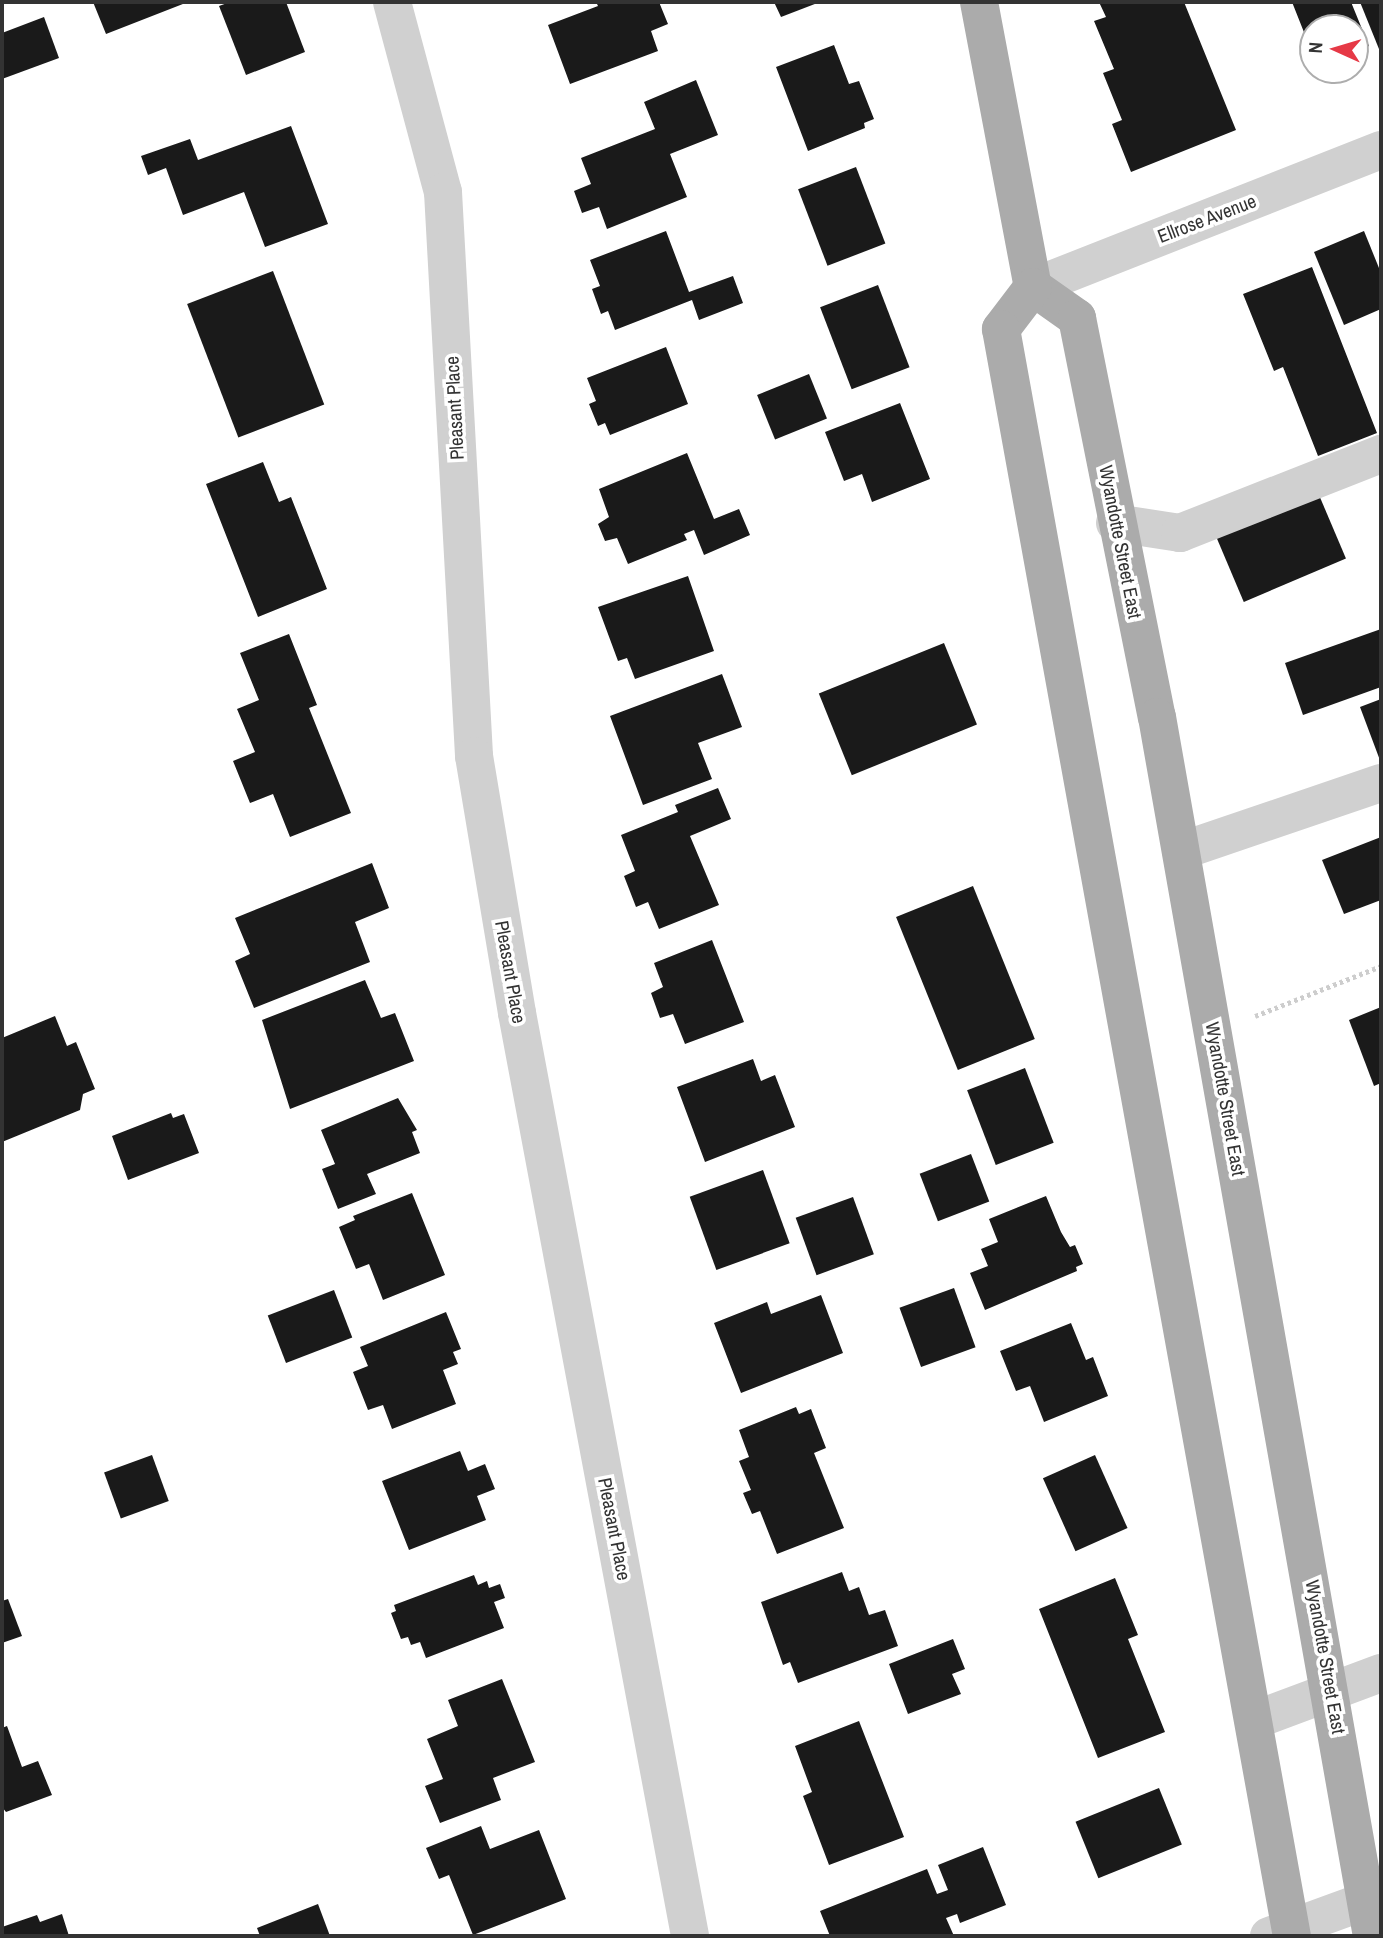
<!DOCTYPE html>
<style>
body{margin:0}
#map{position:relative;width:1383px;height:1938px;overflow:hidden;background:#fff;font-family:"Archivo Narrow",sans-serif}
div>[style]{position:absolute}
.building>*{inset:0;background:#1a1a1a;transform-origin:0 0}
.path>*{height:4.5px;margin-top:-2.25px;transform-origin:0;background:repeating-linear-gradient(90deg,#cdcdcd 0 3.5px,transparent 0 7px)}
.minor>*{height:38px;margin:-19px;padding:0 19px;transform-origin:19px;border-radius:19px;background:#d0d0d0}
.major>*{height:38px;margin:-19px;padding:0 19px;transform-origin:19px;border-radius:19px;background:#ababab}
span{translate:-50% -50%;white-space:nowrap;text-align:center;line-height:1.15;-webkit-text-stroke:7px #fff;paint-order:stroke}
.street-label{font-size:19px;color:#333}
.frame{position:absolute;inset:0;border:4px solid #333;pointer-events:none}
.north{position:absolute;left:1299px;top:14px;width:70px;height:70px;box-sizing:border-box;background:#fff;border:2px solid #adadad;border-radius:50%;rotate:274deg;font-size:19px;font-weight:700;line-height:28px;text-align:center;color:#333}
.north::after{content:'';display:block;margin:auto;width:24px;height:32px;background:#e63946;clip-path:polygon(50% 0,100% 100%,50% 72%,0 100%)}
</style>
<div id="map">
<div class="building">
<i style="clip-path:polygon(93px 2px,188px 2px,106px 34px)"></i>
<i style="clip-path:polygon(230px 2px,286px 2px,305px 52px,246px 75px,219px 6px)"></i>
<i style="clip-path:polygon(596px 2px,659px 2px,668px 24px,651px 31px,658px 51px,570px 84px,548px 25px,598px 6px)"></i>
<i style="clip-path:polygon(774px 2px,820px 2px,781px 17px)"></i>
<i style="clip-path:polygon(1099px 2px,1184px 2px,1236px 130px,1131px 172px,1112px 124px,1122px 120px,1103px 73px,1114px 69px,1094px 21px,1106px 17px)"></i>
<i style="clip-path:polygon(1292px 2px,1351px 2px,1369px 46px,1355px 52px,1355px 28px,1313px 28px,1313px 55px)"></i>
<i style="clip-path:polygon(1360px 2px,1381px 2px,1381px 54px)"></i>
<i style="clip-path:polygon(44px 17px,59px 58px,2px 79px,2px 33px)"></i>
<i style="clip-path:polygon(834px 45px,849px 84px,859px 81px,874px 119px,864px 123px,865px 128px,808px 151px,776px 67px)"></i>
<i style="clip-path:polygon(696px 80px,718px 135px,670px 154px,687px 197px,607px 229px,599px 207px,582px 213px,574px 191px,591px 184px,581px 158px,655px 129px,644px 102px)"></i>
<i style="clip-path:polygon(291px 126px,328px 224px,265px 247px,244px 192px,183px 215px,166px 168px,148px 175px,141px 156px,190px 139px,198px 160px)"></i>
<i style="left:856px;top:167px;width:82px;height:62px;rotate:69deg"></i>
<i style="clip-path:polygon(666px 231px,689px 292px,733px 276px,743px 303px,699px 320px,692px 300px,615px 330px,608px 311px,601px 314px,592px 289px,600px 286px,590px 260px)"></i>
<i style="clip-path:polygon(1364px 231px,1381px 273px,1381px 309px,1344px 325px,1314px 252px)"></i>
<i style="clip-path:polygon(1312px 267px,1377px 433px,1318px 456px,1283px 367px,1274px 371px,1243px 294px)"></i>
<i style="left:273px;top:271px;width:143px;height:92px;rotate:69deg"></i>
<i style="left:878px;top:285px;width:88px;height:62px;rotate:69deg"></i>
<i style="clip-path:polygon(666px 347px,688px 404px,610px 435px,605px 423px,598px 426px,589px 404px,596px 401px,587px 378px)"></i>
<i style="left:809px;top:374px;width:48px;height:56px;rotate:68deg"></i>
<i style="clip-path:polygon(900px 403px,930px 479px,872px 502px,862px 474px,844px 481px,825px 432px)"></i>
<i style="clip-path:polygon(687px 453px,714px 519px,739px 509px,750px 535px,704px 555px,694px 530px,684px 534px,687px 540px,628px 564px,617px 538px,605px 541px,598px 524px,609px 517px,599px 489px)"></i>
<i style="clip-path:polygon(263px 462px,279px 502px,291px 497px,327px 589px,258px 617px,206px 484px)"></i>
<i style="left:1319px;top:495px;width:69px;height:111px;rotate:67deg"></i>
<i style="clip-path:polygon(688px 576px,714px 651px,635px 679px,627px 658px,618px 661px,598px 607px)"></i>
<i style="clip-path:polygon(1381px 629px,1381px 687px,1303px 715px,1285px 663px)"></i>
<i style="clip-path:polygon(289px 634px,317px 705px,309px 708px,351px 813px,290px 837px,273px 794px,250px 803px,233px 761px,255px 752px,237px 709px,259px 700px,240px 653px)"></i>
<i style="left:944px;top:643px;width:88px;height:135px;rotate:68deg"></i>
<i style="clip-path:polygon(722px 674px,742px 727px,698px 743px,712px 779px,643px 805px,610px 716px)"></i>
<i style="clip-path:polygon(1381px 699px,1381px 763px,1360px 707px)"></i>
<i style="clip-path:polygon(718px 788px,731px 819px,690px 836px,719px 905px,659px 929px,648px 902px,636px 907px,624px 876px,635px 871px,621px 835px,678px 812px,675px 805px)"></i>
<i style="clip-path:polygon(1381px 837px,1381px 900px,1344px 914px,1322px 860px)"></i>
<i style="clip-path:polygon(372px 863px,389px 908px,355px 922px,370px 962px,254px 1008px,235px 961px,250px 954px,235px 918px)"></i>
<i style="left:973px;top:886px;width:165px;height:83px;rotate:68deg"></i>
<i style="clip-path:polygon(712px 940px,744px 1022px,685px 1044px,673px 1014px,660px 1018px,651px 993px,663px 987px,654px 963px)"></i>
<i style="clip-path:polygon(365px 980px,381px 1018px,395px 1013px,414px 1061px,290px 1109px,262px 1020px)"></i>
<i style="clip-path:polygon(1381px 1007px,1381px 1083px,1374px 1086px,1349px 1020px)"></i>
<i style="clip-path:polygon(55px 1016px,67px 1046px,76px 1042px,95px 1089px,83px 1094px,80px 1110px,2px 1142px,2px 1038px)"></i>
<i style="clip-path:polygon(753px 1059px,761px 1081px,775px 1075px,795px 1127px,705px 1162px,677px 1087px)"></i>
<i style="left:1025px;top:1068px;width:80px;height:62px;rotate:69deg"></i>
<i style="clip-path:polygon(398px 1098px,417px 1130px,412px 1132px,420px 1153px,367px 1174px,376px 1194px,338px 1209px,322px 1169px,335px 1164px,321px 1130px)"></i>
<i style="clip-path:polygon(171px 1113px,173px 1118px,184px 1114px,199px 1153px,128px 1180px,112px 1136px)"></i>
<i style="left:971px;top:1154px;width:51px;height:55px;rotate:69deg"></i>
<i style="left:763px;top:1170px;width:78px;height:78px;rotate:70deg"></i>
<i style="clip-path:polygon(412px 1193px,445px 1275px,383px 1300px,369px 1264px,356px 1269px,339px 1227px,355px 1220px,353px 1216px)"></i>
<i style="clip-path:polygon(1046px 1196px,1061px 1232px,1070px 1247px,1075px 1245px,1083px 1264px,1076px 1267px,1077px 1271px,985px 1310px,970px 1273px,988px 1266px,981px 1249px,998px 1242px,989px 1219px)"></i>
<i style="left:853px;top:1197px;width:61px;height:61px;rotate:70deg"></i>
<i style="left:954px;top:1288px;width:63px;height:58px;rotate:70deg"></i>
<i style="left:334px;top:1290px;width:51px;height:71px;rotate:69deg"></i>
<i style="clip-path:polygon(821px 1295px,843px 1353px,741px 1393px,714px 1323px,767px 1302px,771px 1314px)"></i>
<i style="clip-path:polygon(446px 1312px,461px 1349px,453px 1352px,458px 1364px,443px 1370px,456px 1404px,392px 1429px,383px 1405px,368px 1410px,353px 1372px,368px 1366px,360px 1347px)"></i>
<i style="clip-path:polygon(1071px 1323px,1086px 1360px,1093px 1357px,1108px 1396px,1044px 1422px,1030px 1386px,1016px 1391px,1000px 1351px)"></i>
<i style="clip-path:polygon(796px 1407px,799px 1414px,811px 1409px,826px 1448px,814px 1453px,844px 1528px,777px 1554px,760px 1511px,752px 1514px,743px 1493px,751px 1490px,739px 1461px,749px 1457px,739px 1430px)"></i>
<i style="clip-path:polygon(460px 1451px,468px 1471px,485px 1464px,495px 1489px,477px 1496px,486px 1520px,409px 1550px,382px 1481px)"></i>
<i style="left:152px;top:1455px;width:49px;height:51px;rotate:70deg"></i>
<i style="left:1095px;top:1455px;width:80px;height:57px;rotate:66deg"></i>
<i style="clip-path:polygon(842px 1572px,849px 1591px,859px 1587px,869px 1615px,885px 1610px,898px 1646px,798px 1683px,790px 1662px,783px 1665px,761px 1602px)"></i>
<i style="clip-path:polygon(474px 1575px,478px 1585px,487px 1581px,489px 1588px,500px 1584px,505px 1598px,494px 1602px,504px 1628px,426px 1658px,420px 1642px,411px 1645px,408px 1637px,401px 1639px,391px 1613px,396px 1611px,394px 1605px)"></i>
<i style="clip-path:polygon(1115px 1578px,1138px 1635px,1128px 1639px,1165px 1732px,1098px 1758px,1039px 1609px)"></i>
<i style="clip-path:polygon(8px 1599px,22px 1636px,2px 1643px,2px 1601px)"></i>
<i style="clip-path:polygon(953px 1639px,965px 1669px,952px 1674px,961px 1694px,908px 1714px,889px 1664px)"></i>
<i style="clip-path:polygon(502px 1679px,535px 1762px,493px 1778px,501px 1800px,440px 1823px,425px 1786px,443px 1779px,427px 1739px,458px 1726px,448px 1700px)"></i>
<i style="clip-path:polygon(859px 1721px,904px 1837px,829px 1865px,803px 1796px,812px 1792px,795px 1746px)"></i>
<i style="clip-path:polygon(7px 1726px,22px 1767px,38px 1761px,52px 1795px,6px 1812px,2px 1807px,2px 1728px)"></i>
<i style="left:1159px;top:1788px;width:61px;height:90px;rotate:68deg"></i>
<i style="clip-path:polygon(481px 1826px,490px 1849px,539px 1830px,566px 1899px,473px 1935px,449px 1875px,439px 1879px,426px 1848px)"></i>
<i style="clip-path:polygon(983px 1847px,1006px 1905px,960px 1923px,957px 1914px,946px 1918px,954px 1936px,830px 1936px,820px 1911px,927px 1869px,937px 1894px,948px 1890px,938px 1865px)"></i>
<i style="clip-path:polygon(318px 1904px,330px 1936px,260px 1936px,257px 1928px)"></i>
<i style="clip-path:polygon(62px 1914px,69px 1936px,2px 1936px,2px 1927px,37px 1915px,40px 1922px)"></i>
</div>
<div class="path">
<i style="left:1255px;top:1016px;width:136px;rotate:-21.6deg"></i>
</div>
<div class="minor">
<i style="left:392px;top:2px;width:197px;rotate:75deg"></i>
<i style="left:443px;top:192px;width:565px;rotate:86.85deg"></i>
<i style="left:474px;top:756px;width:261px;rotate:80.5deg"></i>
<i style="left:517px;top:1013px;width:939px;rotate:79.38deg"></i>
<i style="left:1033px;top:287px;width:374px;rotate:-21.5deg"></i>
<i style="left:1115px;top:523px;width:66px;rotate:8.7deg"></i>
<i style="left:1180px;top:533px;width:216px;rotate:-21.5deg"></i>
<i style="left:1181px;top:851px;width:211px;rotate:-18.8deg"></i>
<i style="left:1255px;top:1720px;width:134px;rotate:-20.5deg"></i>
<i style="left:1269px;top:1936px;width:102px;rotate:-20deg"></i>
</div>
<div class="major">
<i style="left:979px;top:2px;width:290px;rotate:79.3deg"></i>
<i style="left:1033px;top:287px;width:54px;rotate:35.2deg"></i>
<i style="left:1077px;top:318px;width:407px;rotate:78.7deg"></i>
<i style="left:1157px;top:717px;width:1238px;rotate:80deg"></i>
<i style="left:1033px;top:287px;width:53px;rotate:127.3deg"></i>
<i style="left:1001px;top:329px;width:1633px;rotate:79.74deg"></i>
</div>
<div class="street-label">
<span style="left:1207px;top:219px;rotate:-21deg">Ellrose Avenue</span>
<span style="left:455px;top:408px;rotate:-93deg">Pleasant Place</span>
<span style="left:1120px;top:542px;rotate:79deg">Wyandotte Street East</span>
<span style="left:510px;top:972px;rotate:80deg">Pleasant Place</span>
<span style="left:1225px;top:1099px;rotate:80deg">Wyandotte Street East</span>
<span style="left:614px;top:1529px;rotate:79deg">Pleasant Place</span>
<span style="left:1325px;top:1657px;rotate:80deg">Wyandotte Street East</span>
</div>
<div class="frame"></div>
<div class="north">N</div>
</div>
